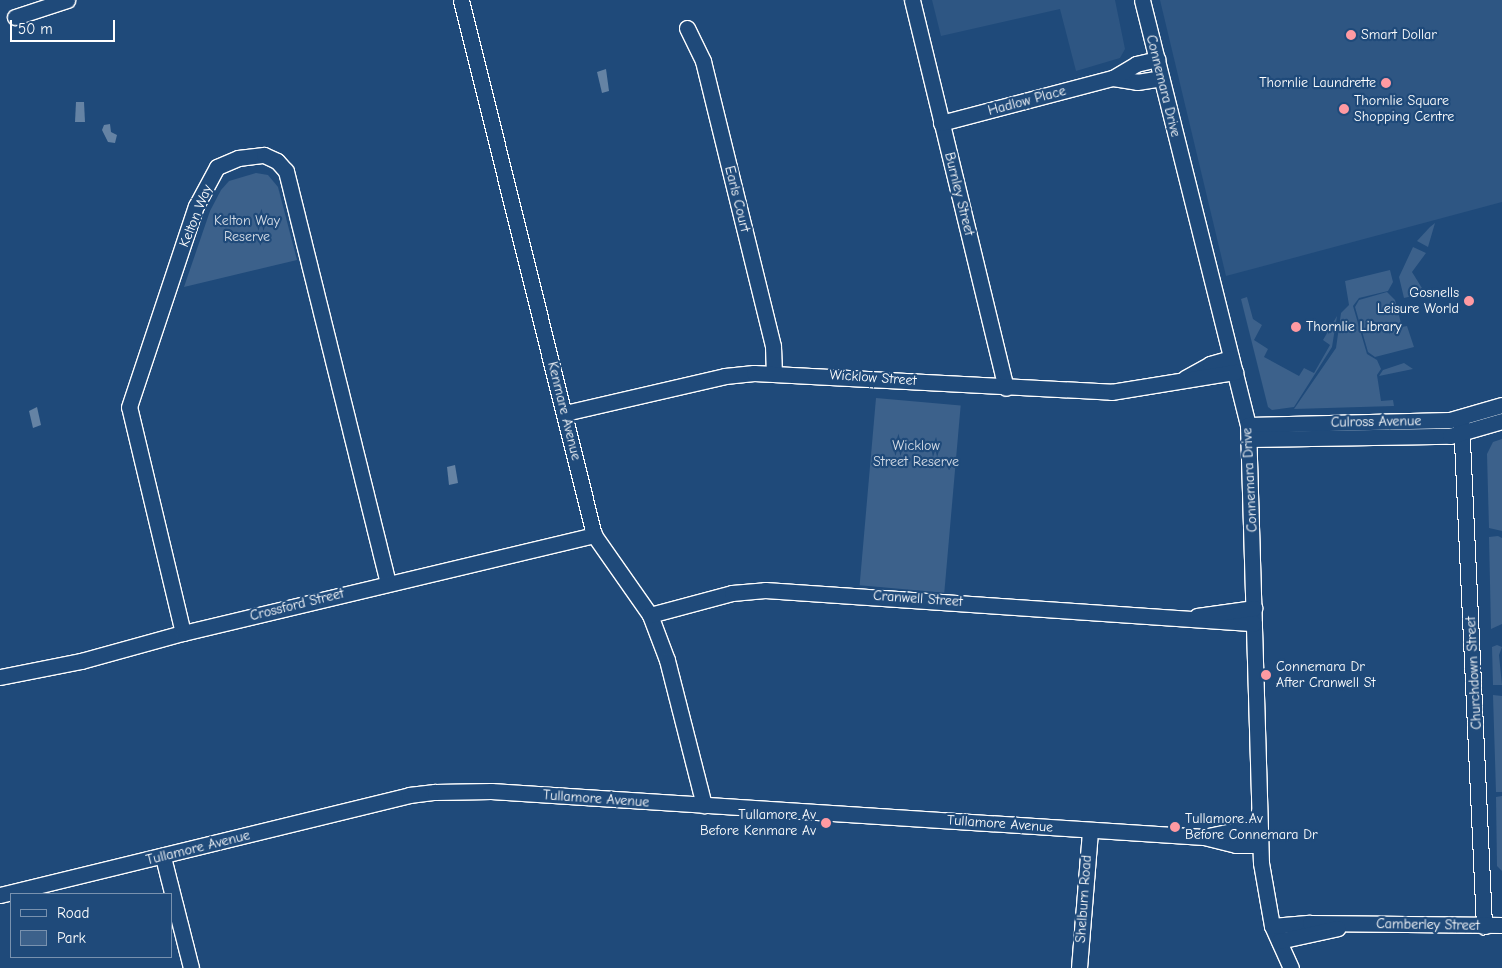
<!DOCTYPE html>
<style>
body{margin:0}
#map{position:relative;width:1502px;height:968px;overflow:hidden;background:#1f4a7a;font-family:"Comic Neue",sans-serif}
div>[style]{position:absolute}
.built>*{inset:0;background:#2e5683}
.green>*{inset:0;background:#3c618b;transform-origin:0 0}
.water>*{inset:0;background:#6583a4}
.roads{filter:drop-shadow(1px 0 #fff) drop-shadow(-1px 0 #fff) drop-shadow(0 1px #fff) drop-shadow(0 -1px #fff)}
.minor>*{height:15px;margin:-7.5px;padding:0 7.5px;transform-origin:7.5px;border-radius:7.5px;background:#1f4a7a}
.dots>*{width:14px;height:14px;translate:-50% -50%;box-sizing:border-box;border:2px solid #1f4a7a;border-radius:50%}
span{translate:-50% -50%;white-space:nowrap;text-align:center;line-height:1.15;-webkit-text-stroke:4.5px #1f4a7a;paint-order:stroke}
.poi-label{font-size:14px;color:#fff}
.left{translate:0 -50%;text-align:left}
.right{translate:-100% -50%;text-align:right}
.street-label{font-size:14px;color:#fff}
.park-label{font-size:14px;color:#d8dfe8}
.legend{position:absolute;left:10px;top:893px;width:162px;height:65px;box-sizing:border-box;background:#1f4a7a;border:1px solid #7992af;margin:0;padding:6px 9px;list-style:none;font-size:15px;color:#fff}
.legend li{display:flex;align-items:center;gap:10px;height:25px}
.legend b{width:25px;border:1px solid #7992af}
.scale{position:absolute;left:10px;top:20px;width:105px;height:22px;box-sizing:border-box;border:2px solid #fff;border-top:0;padding-left:6px;font-size:15px;line-height:18px;white-space:nowrap;color:#fff;-webkit-text-stroke:4px #1f4a7a;paint-order:stroke}
</style>
<div id="map">
<div class="built">
<i style="clip-path:polygon(932px 0,1115px 0,1125px 49px,1120px 58px,1076px 71px,1060px 9px,941px 36px)"></i>
<i style="clip-path:polygon(1160px 0,1502px 0,1502px 202px,1226px 276px)"></i>
</div>
<div class="green">
<i style="clip-path:polygon(256px 173px,268px 175px,278px 187px,297px 260px,184px 287px,210px 211px,221px 190px,229px 181px)"></i>
<i style="clip-path:polygon(1435px 223px,1428px 247px,1417px 241px,1430px 227px)"></i>
<i style="clip-path:polygon(1413px 247px,1426px 253px,1412px 272px,1425px 293px,1404px 298px,1399px 277px)"></i>
<i style="clip-path:polygon(1390px 270px,1393px 282px,1388px 291px,1359px 298px,1353px 306px,1367px 354px,1377px 360px,1381px 369px,1377px 375px,1381px 401px,1393px 400px,1394px 406px,1294px 409px,1336px 348px,1341px 313px,1349px 305px,1345px 281px)"></i>
<i style="clip-path:polygon(1387px 292px,1395px 300px,1402px 327px,1407px 326px,1414px 347px,1375px 357px,1368px 352px,1355px 307px,1359px 300px)"></i>
<i style="clip-path:polygon(1247px 297px,1253px 319px,1262px 325px,1254px 340px,1268px 349px,1264px 357px,1299px 376px,1304px 368px,1314px 373px,1330px 345px,1323px 340px,1337px 316px,1332px 347px,1294px 407px,1272px 410px,1268px 407px,1241px 299px)"></i>
<i style="clip-path:polygon(1404px 363px,1413px 369px,1379px 376px,1383px 370px)"></i>
<i style="left:876px;top:398px;width:85px;height:188px;rotate:5deg"></i>
<i style="clip-path:polygon(1502px 439px,1502px 531px,1489px 528px,1487px 454px,1493px 442px)"></i>
<i style="clip-path:polygon(1498px 536px,1502px 538px,1502px 624px,1491px 629px,1489px 537px)"></i>
<i style="clip-path:polygon(1497px 645px,1502px 647px,1499px 655px,1502px 685px,1493px 685px,1492px 647px)"></i>
<i style="clip-path:polygon(1493px 695px,1502px 696px,1502px 792px,1496px 792px)"></i>
<i style="clip-path:polygon(1502px 796px,1502px 871px,1497px 866px,1496px 797px)"></i>
</div>
<div class="water">
<i style="clip-path:polygon(606px 69px,609px 91px,602px 93px,597px 72px)"></i>
<i style="clip-path:polygon(76px 102px,84px 102px,85px 122px,75px 122px)"></i>
<i style="clip-path:polygon(110px 124px,111px 132px,117px 135px,115px 143px,108px 142px,102px 130px,104px 125px)"></i>
<i style="clip-path:polygon(37px 407px,41px 425px,33px 428px,29px 411px)"></i>
<i style="clip-path:polygon(455px 465px,458px 483px,449px 485px,447px 467px)"></i>
</div>
<div class="roads">
<div class="minor">
<i style="left:461px;top:0;width:551px;rotate:76.04deg"></i>
<i style="left:594px;top:535px;width:98px;rotate:55deg"></i>
<i style="left:650px;top:615px;width:48px;rotate:69.3deg"></i>
<i style="left:667px;top:660px;width:150px;rotate:75.7deg"></i>
<i style="left:912px;top:0;width:399px;rotate:76.4deg"></i>
<i style="left:1142px;top:0;width:438px;rotate:76deg"></i>
<i style="left:1248px;top:425px;width:438px;rotate:88.3deg"></i>
<i style="left:1261px;top:863px;width:64px;rotate:80.1deg"></i>
<i style="left:1272px;top:926px;width:46px;rotate:65.7deg"></i>
<i style="left:15px;top:17px;width:55px;rotate:-18.1deg"></i>
<i style="left:687px;top:28px;width:37px;rotate:64deg"></i>
<i style="left:703px;top:61px;width:293px;rotate:76.2deg"></i>
<i style="left:773px;top:346px;width:26px;rotate:88deg"></i>
<i style="left:1113px;top:78px;width:24px;rotate:9deg"></i>
<i style="left:1137px;top:82px;width:24px;rotate:-9deg"></i>
<i style="left:941px;top:123px;width:178px;rotate:-14.7deg"></i>
<i style="left:1113px;top:78px;width:27px;rotate:-31deg"></i>
<i style="left:1136px;top:64px;width:22px;rotate:-13deg"></i>
<i style="left:1185px;top:378px;width:29px;rotate:-29deg"></i>
<i style="left:1210px;top:364px;width:22px;rotate:-16deg"></i>
<i style="left:565px;top:413px;width:164px;rotate:-13deg"></i>
<i style="left:725px;top:376px;width:29px;rotate:-6deg"></i>
<i style="left:754px;top:373px;width:358px;rotate:3deg"></i>
<i style="left:1111px;top:392px;width:126px;rotate:-9.2deg"></i>
<i style="left:1461px;top:419px;width:508px;rotate:87.4deg"></i>
<i style="left:1248px;top:425px;width:202px;rotate:-1.4deg"></i>
<i style="left:1450px;top:420px;width:54px;rotate:-16.1deg"></i>
<i style="left:1250px;top:439px;width:200px;rotate:-0.9deg"></i>
<i style="left:1450px;top:436px;width:54px;rotate:-16.1deg"></i>
<i style="left:650px;top:615px;width:85px;rotate:-15deg"></i>
<i style="left:732px;top:593px;width:33px;rotate:-5deg"></i>
<i style="left:765px;top:590px;width:490px;rotate:3.9deg"></i>
<i style="left:1197px;top:616px;width:58px;rotate:-8deg"></i>
<i style="left:183px;top:633px;width:232px;rotate:-103.4deg"></i>
<i style="left:129px;top:407px;width:212px;rotate:-71.6deg"></i>
<i style="left:196px;top:206px;width:44px;rotate:-61.7deg"></i>
<i style="left:217px;top:167px;width:23px;rotate:-23deg"></i>
<i style="left:238px;top:158px;width:26px;rotate:-7deg"></i>
<i style="left:264px;top:155px;width:14px;rotate:25deg"></i>
<i style="left:277px;top:161px;width:13px;rotate:48deg"></i>
<i style="left:286px;top:171px;width:424px;rotate:76.1deg"></i>
<i style="left:0;top:677px;width:83px;rotate:-11.2deg"></i>
<i style="left:81px;top:661px;width:106px;rotate:-15.4deg"></i>
<i style="left:183px;top:633px;width:423px;rotate:-13.4deg"></i>
<i style="left:1208px;top:836px;width:29px;rotate:-12deg"></i>
<i style="left:1236px;top:830px;width:24px"></i>
<i style="left:163px;top:857px;width:114px;rotate:75.8deg"></i>
<i style="left:0;top:895px;width:421px;rotate:-13.7deg"></i>
<i style="left:409px;top:795px;width:26px;rotate:-7deg"></i>
<i style="left:435px;top:792px;width:56px;rotate:-1deg"></i>
<i style="left:491px;top:791px;width:714px;rotate:3.69deg"></i>
<i style="left:1204px;top:837px;width:33px;rotate:14deg"></i>
<i style="left:1236px;top:845px;width:24px"></i>
<i style="left:1272px;top:926px;width:38px;rotate:-5deg"></i>
<i style="left:1310px;top:923px;width:192px;rotate:0.6deg"></i>
<i style="left:1279px;top:941px;width:60px;rotate:-12.4deg"></i>
<i style="left:1079px;top:968px;width:138px;rotate:-85.4deg"></i>
</div>
</div>
<div class="dots">
<i style="left:1351px;top:35px;background:#ff9aa2"></i>
<i style="left:1386px;top:83px;background:#ff9aa2"></i>
<i style="left:1344px;top:109px;background:#ff9aa2"></i>
<i style="left:1469px;top:301px;background:#ff9aa2"></i>
<i style="left:1296px;top:327px;background:#ff9aa2"></i>
<i style="left:1266px;top:675px;background:#ff9aa2"></i>
<i style="left:826px;top:823px;background:#ff9aa2"></i>
<i style="left:1175px;top:827px;background:#ff9aa2"></i>
</div>
<div class="poi-label">
<span class="left" style="left:1361px;top:35px">Smart Dollar</span>
<span class="right" style="left:1376px;top:83px">Thornlie Laundrette</span>
<span class="left" style="left:1354px;top:109px">Thornlie Square<br>Shopping Centre</span>
<span class="right" style="left:1459px;top:301px">Gosnells<br>Leisure World</span>
<span class="left" style="left:1306px;top:327px">Thornlie Library</span>
<span class="left" style="left:1276px;top:675px">Connemara Dr<br>After Cranwell St</span>
<span class="right" style="left:816px;top:823px">Tullamore Av<br>Before Kenmare Av</span>
<span class="left" style="left:1185px;top:827px">Tullamore Av<br>Before Connemara Dr</span>
</div>
<div class="street-label">
<span style="left:1163px;top:86px;rotate:76deg">Connemara Drive</span>
<span style="left:1027px;top:101px;rotate:-15deg">Hadlow Place</span>
<span style="left:959px;top:194px;rotate:76deg">Burnley Street</span>
<span style="left:737px;top:199px;rotate:76deg">Earls Court</span>
<span style="left:196px;top:216px;rotate:-68deg">Kelton Way</span>
<span style="left:873px;top:378px;rotate:4deg">Wicklow Street</span>
<span style="left:564px;top:411px;rotate:76deg">Kenmare Avenue</span>
<span style="left:1376px;top:422px;rotate:-1deg">Culross Avenue</span>
<span style="left:1250px;top:480px;rotate:-93deg">Connemara Drive</span>
<span style="left:918px;top:599px;rotate:4deg">Cranwell Street</span>
<span style="left:297px;top:605px;rotate:-14deg">Crossford Street</span>
<span style="left:1474px;top:673px;rotate:-93deg">Churchdown Street</span>
<span style="left:596px;top:799px;rotate:4deg">Tullamore Avenue</span>
<span style="left:1000px;top:824px;rotate:4deg">Tullamore Avenue</span>
<span style="left:198px;top:848px;rotate:-14deg">Tullamore Avenue</span>
<span style="left:1084px;top:899px;rotate:-86deg">Shelburn Road</span>
<span style="left:1428px;top:925px;rotate:1deg">Camberley Street</span>
</div>
<div class="park-label">
<span style="left:247px;top:229px">Kelton Way<br>Reserve</span>
<span style="left:916px;top:454px">Wicklow<br>Street Reserve</span>
</div>
<ul class="legend">
<li><b style="height:6px;background:#1f4a7a"></b>Road</li>
<li><b style="height:14px;background:#3c618b"></b>Park</li>
</ul>
<div class="scale">50 m</div>
</div>
